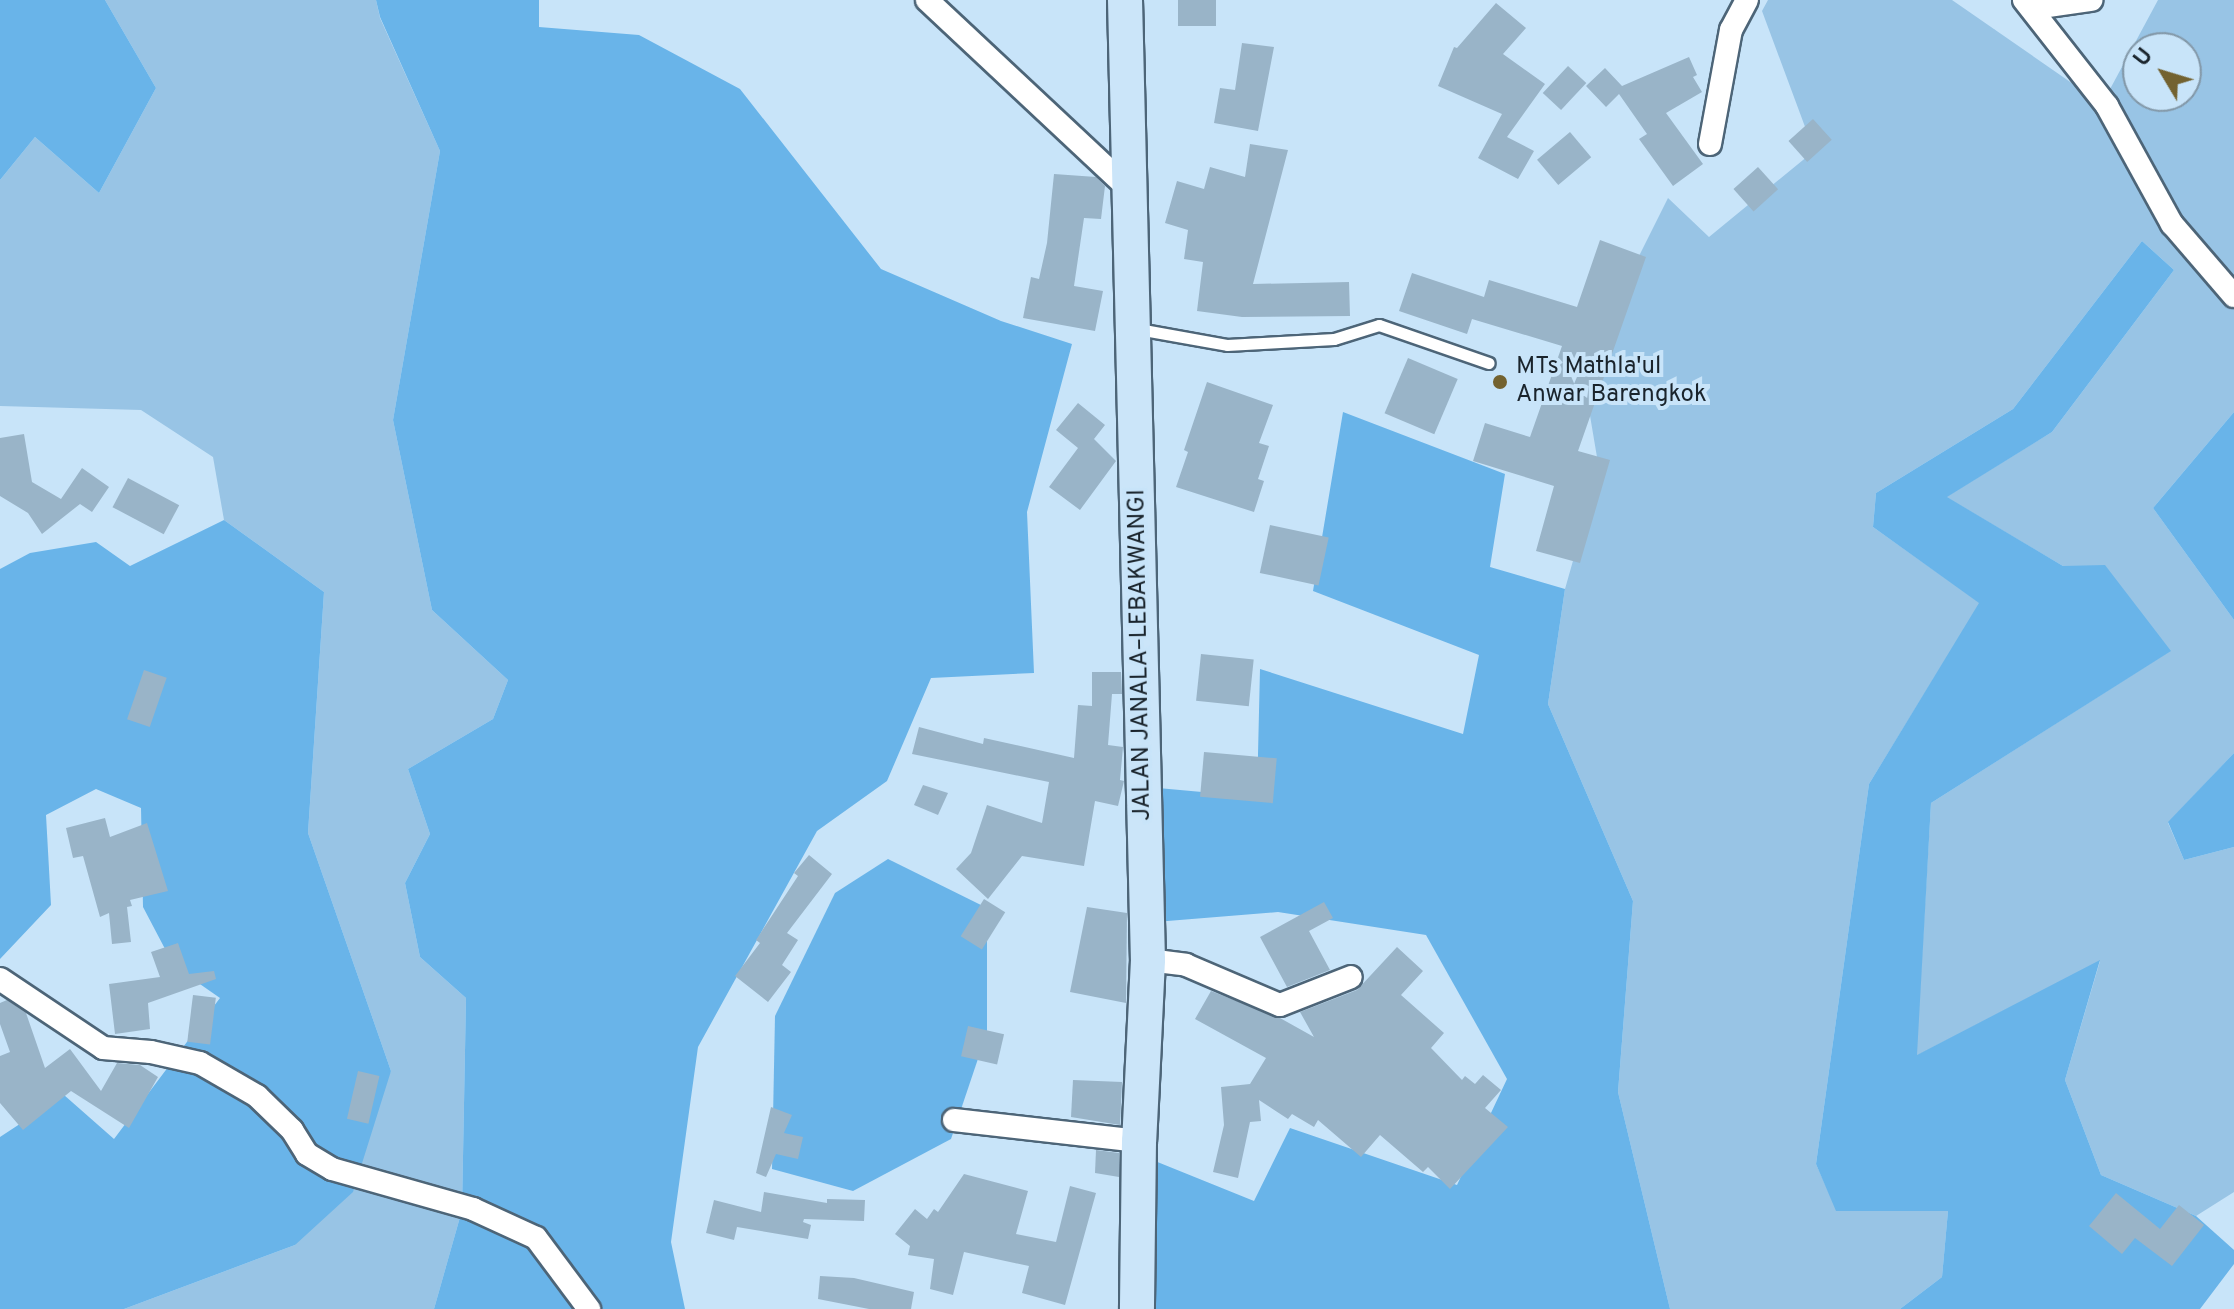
<!DOCTYPE html>
<meta charset="utf-8">
<style>
body{margin:0}
#map{position:relative;width:2234px;height:1309px;overflow:hidden;background:#c8e4f9;font-family:Overpass,sans-serif}
div>[style]{position:absolute}
.green>*{inset:0;background:#98c4e5}
.forest>*{inset:0;background:#69b4e9}
.building>*{inset:0;background:#99b4c8;transform-origin:0 0}
.roads{filter:drop-shadow(2px 0 #4d6578) drop-shadow(-2px 0 #4d6578) drop-shadow(0 2px #4d6578) drop-shadow(0 -2px #4d6578)}
.lane>*{height:11px;margin:-5.5px;padding:0 5.5px;transform-origin:5.5px;border-radius:5.5px;background:#fff}
.street>*{height:22px;margin:-11px;padding:0 11px;transform-origin:11px;border-radius:11px;background:#fff}
.primary>*{height:34px;margin:-17px;padding:0 17px;transform-origin:17px;border-radius:17px;background:#cbe5f9}
.dots>*{width:22px;height:22px;translate:-50% -50%;box-sizing:border-box;border:4px solid #c8e4f9;border-radius:50%}
span{translate:-50% -50%;white-space:nowrap;text-align:center;line-height:1.15;-webkit-text-stroke:8px #c8e4f9;paint-order:stroke}
.poi-label{font-size:24px;color:#1a242c}
.left{translate:0 -50%;text-align:left}
.street-label{font-size:24px;color:#1a242c}
.north{position:absolute;left:2122px;top:32px;width:80px;height:80px;box-sizing:border-box;background:#c8e4f9;border:2px solid #8297a7;border-radius:50%;rotate:308deg;font-size:22px;font-weight:700;line-height:32px;text-align:center;color:#1a242c}
.north::after{content:'';display:block;margin:auto;width:28px;height:36px;background:#736230;clip-path:polygon(50% 0,100% 100%,50% 72%,0 100%)}
</style>
<div id="map">
<div class="green">
<i style="clip-path:polygon(105px 0,376px 0,380px 18px,440px 151px,393px 420px,432px 610px,508px 680px,493px 719px,408px 769px,430px 834px,405px 883px,420px 957px,466px 998px,462px 1210px,434px 1309px,124px 1309px,295px 1245px,391px 1071px,308px 833px,324px 592px,224px 520px,213px 457px,141px 410px,0 406px,0 180px,35px 137px,99px 193px,156px 88px)"></i>
<i style="clip-path:polygon(evenodd,1768px 0,1952px 0,2102px 104px,2158px 0,2234px 0,2234px 412px,2153px 508px,2234px 620px,2234px 753px,2168px 823px,2184px 860px,2234px 847px,2234px 1192px,2196px 1216px,2101px 1175px,2065px 1080px,2100px 961px,1916px 1056px,1931px 803px,2170px 651px,2105px 566px,2063px 566px,1946px 497px,2052px 432px,2174px 270px,2142px 241px,2013px 409px,1876px 493px,1873px 527px,1980px 603px,1869px 784px,1816px 1164px,1837px 1211px,1948px 1211px,1942px 1277px,1900px 1309px,1670px 1309px,1618px 1092px,1633px 901px,1548px 704px,1565px 589px,1599px 469px,1585px 386px,1639px 256px,1668px 198px,1709px 237px,1814px 151px,1762px 11px,1768px 0,2138px 48px,2186px 48px,2186px 96px,2138px 96px,2138px 48px)"></i>
</div>
<div class="forest">
<i style="clip-path:polygon(0 0,105px 0,156px 88px,99px 193px,35px 137px,0 180px)"></i>
<i style="clip-path:polygon(376px 0,539px 0,539px 27px,639px 35px,740px 89px,881px 269px,1001px 321px,1072px 344px,1027px 512px,1034px 673px,931px 678px,887px 781px,817px 831px,698px 1047px,671px 1242px,685px 1309px,434px 1309px,462px 1210px,466px 998px,420px 957px,405px 883px,430px 834px,408px 769px,493px 719px,508px 680px,432px 610px,393px 420px,440px 151px,380px 17px)"></i>
<i style="clip-path:polygon(2142px 241px,2174px 270px,2052px 432px,1947px 497px,2063px 566px,2105px 565px,2171px 651px,1931px 803px,1917px 1055px,2100px 960px,2065px 1080px,2101px 1175px,2196px 1216px,2234px 1250px,2234px 1264px,2200px 1309px,1900px 1309px,1942px 1277px,1948px 1211px,1836px 1211px,1816px 1164px,1869px 784px,1979px 603px,1873px 527px,1876px 493px,2013px 409px)"></i>
<i style="clip-path:polygon(1343px 412px,1505px 474px,1490px 567px,1565px 589px,1548px 704px,1633px 901px,1618px 1092px,1670px 1309px,1140px 1309px,1150px 1159px,1254px 1201px,1290px 1128px,1457px 1185px,1507px 1079px,1426px 935px,1278px 912px,1155px 922px,1158px 788px,1257px 797px,1260px 669px,1463px 734px,1479px 655px,1313px 591px)"></i>
<i style="clip-path:polygon(2234px 412px,2234px 620px,2153px 508px)"></i>
<i style="clip-path:polygon(224px 520px,324px 592px,308px 833px,391px 1071px,353px 1192px,295px 1245px,124px 1309px,0 1309px,0 1137px,64px 1095px,114px 1139px,220px 998px,174px 966px,143px 907px,141px 808px,96px 789px,46px 815px,51px 905px,0 959px,0 569px,30px 553px,96px 542px,130px 566px)"></i>
<i style="clip-path:polygon(2234px 753px,2234px 847px,2184px 860px,2168px 822px)"></i>
<i style="clip-path:polygon(888px 859px,987px 908px,987px 1032px,951px 1139px,853px 1191px,772px 1169px,775px 1016px,835px 893px)"></i>
</div>
<div class="building">
<i style="left:1178px;top:0;width:38px;height:26px"></i>
<i style="clip-path:polygon(1496px 3px,1526px 28px,1503px 54px,1545px 84px,1507px 137px,1534px 151px,1518px 179px,1478px 158px,1502px 114px,1438px 86px,1454px 47px,1457px 48px)"></i>
<i style="clip-path:polygon(1242px 43px,1274px 47px,1258px 131px,1214px 123px,1220px 88px,1235px 90px)"></i>
<i style="clip-path:polygon(1689px 57px,1697px 75px,1693px 77px,1702px 92px,1666px 113px,1703px 164px,1673px 186px,1639px 139px,1647px 134px,1619px 94px,1606px 107px,1586px 86px,1605px 68px,1622px 86px)"></i>
<i style="left:1568px;top:66px;width:25px;height:37px;rotate:43deg"></i>
<i style="left:1813px;top:119px;width:28px;height:33px;rotate:48deg"></i>
<i style="left:1570px;top:132px;width:33px;height:43px;rotate:50deg"></i>
<i style="clip-path:polygon(1250px 144px,1288px 150px,1253px 284px,1349px 282px,1350px 316px,1242px 317px,1197px 311px,1203px 262px,1184px 259px,1188px 230px,1165px 223px,1177px 181px,1204px 189px,1210px 167px,1245px 177px)"></i>
<i style="left:1758px;top:167px;width:30px;height:33px;rotate:48deg"></i>
<i style="clip-path:polygon(1054px 174px,1096px 177px,1105px 186px,1101px 219px,1084px 218px,1074px 286px,1103px 291px,1095px 331px,1023px 318px,1031px 277px,1039px 279px,1047px 243px)"></i>
<i style="clip-path:polygon(1600px 240px,1646px 257px,1578px 451px,1610px 460px,1580px 563px,1536px 551px,1554px 486px,1473px 461px,1485px 423px,1530px 437px,1562px 346px,1472px 319px,1467px 334px,1399px 311px,1412px 273px,1484px 297px,1489px 280px,1577px 307px)"></i>
<i style="left:1408px;top:358px;width:54px;height:60px;rotate:23deg"></i>
<i style="clip-path:polygon(1207px 382px,1273px 405px,1259px 443px,1269px 446px,1258px 479px,1264px 481px,1254px 512px,1176px 487px,1188px 452px,1184px 450px)"></i>
<i style="clip-path:polygon(1078px 403px,1105px 425px,1094px 439px,1116px 461px,1080px 510px,1049px 487px,1078px 448px,1056px 430px)"></i>
<i style="clip-path:polygon(24px 434px,32px 482px,61px 499px,82px 468px,109px 487px,92px 512px,80px 504px,42px 534px,28px 513px,0 496px,0 438px)"></i>
<i style="left:128px;top:478px;width:58px;height:33px;rotate:28deg"></i>
<i style="left:1270px;top:525px;width:60px;height:49px;rotate:12deg"></i>
<i style="left:1201px;top:654px;width:53px;height:47px;rotate:6deg"></i>
<i style="left:144px;top:670px;width:24px;height:52px;rotate:19deg"></i>
<i style="clip-path:polygon(1092px 672px,1121px 672px,1122px 694px,1112px 694px,1108px 745px,1123px 747px,1120px 780px,1124px 781px,1118px 806px,1095px 801px,1084px 866px,1022px 856px,988px 899px,956px 869px,971px 853px,987px 805px,1042px 823px,1049px 782px,912px 754px,919px 727px,983px 744px,984px 738px,1074px 758px,1078px 705px,1092px 706px)"></i>
<i style="left:1204px;top:752px;width:73px;height:45px;rotate:5deg"></i>
<i style="clip-path:polygon(923px 785px,948px 793px,938px 815px,914px 805px)"></i>
<i style="clip-path:polygon(105px 818px,110px 837px,147px 823px,168px 891px,130px 900px,132px 906px,127px 907px,131px 942px,112px 944px,109px 913px,100px 917px,83px 856px,73px 858px,66px 828px)"></i>
<i style="clip-path:polygon(809px 855px,832px 874px,787px 933px,798px 940px,782px 965px,791px 972px,768px 1002px,735px 976px,760px 943px,756px 940px,798px 876px,794px 873px)"></i>
<i style="left:984px;top:899px;width:25px;height:44px;rotate:32deg"></i>
<i style="clip-path:polygon(1324px 902px,1333px 918px,1309px 931px,1330px 970px,1287px 987px,1260px 937px)"></i>
<i style="clip-path:polygon(1087px 907px,1127px 913px,1126px 1003px,1070px 992px)"></i>
<i style="clip-path:polygon(178px 943px,189px 974px,214px 971px,216px 979px,148px 1003px,150px 1029px,115px 1034px,109px 984px,160px 977px,151px 952px)"></i>
<i style="clip-path:polygon(1397px 947px,1423px 971px,1401px 995px,1444px 1033px,1431px 1048px,1462px 1080px,1465px 1076px,1475px 1084px,1483px 1075px,1501px 1090px,1485px 1108px,1508px 1127px,1450px 1189px,1428px 1167px,1423px 1172px,1380px 1135px,1361px 1157px,1318px 1120px,1314px 1127px,1292px 1114px,1288px 1119px,1259px 1100px,1261px 1121px,1250px 1122px,1238px 1178px,1213px 1172px,1224px 1125px,1221px 1087px,1250px 1084px,1266px 1058px,1195px 1019px,1211px 991px,1280px 1018px,1314px 1037px,1300px 1012px,1357px 990px)"></i>
<i style="left:193px;top:995px;width:23px;height:47px;rotate:7deg"></i>
<i style="clip-path:polygon(7px 1000px,26px 1013px,45px 1068px,70px 1049px,101px 1091px,117px 1063px,140px 1065px,158px 1077px,129px 1128px,71px 1091px,23px 1130px,0 1103px,0 1056px,10px 1052px,0 1024px,0 1003px)"></i>
<i style="left:968px;top:1026px;width:37px;height:31px;rotate:13deg"></i>
<i style="left:358px;top:1071px;width:22px;height:49px;rotate:13deg"></i>
<i style="clip-path:polygon(1073px 1080px,1122px 1082px,1120px 1125px,1071px 1117px)"></i>
<i style="clip-path:polygon(771px 1107px,792px 1115px,784px 1133px,803px 1137px,798px 1159px,776px 1154px,766px 1177px,756px 1173px)"></i>
<i style="clip-path:polygon(1096px 1150px,1119px 1153px,1119px 1177px,1095px 1173px)"></i>
<i style="clip-path:polygon(964px 1174px,1028px 1191px,1016px 1234px,1056px 1242px,1070px 1186px,1096px 1193px,1065px 1305px,1022px 1293px,1029px 1266px,964px 1252px,953px 1295px,930px 1289px,934px 1259px,908px 1255px,910px 1246px,895px 1234px,915px 1209px,927px 1219px,934px 1209px,938px 1212px)"></i>
<i style="clip-path:polygon(764px 1192px,827px 1203px,827px 1199px,865px 1200px,864px 1221px,804px 1219px,803px 1222px,811px 1225px,808px 1239px,737px 1227px,734px 1240px,706px 1233px,714px 1200px,761px 1212px)"></i>
<i style="clip-path:polygon(2116px 1193px,2160px 1229px,2179px 1205px,2204px 1225px,2172px 1266px,2135px 1238px,2122px 1254px,2089px 1226px)"></i>
<i style="clip-path:polygon(820px 1276px,854px 1278px,914px 1292px,911px 1309px,869px 1309px,818px 1299px)"></i>
</div>
<div class="roads">
<div class="lane">
<i style="left:1138px;top:329px;width:90px;rotate:10.2deg"></i>
<i style="left:1227px;top:345px;width:107px;rotate:-3.2deg"></i>
<i style="left:1334px;top:339px;width:47px;rotate:-17.3deg"></i>
<i style="left:1379px;top:325px;width:116px;rotate:19.1deg"></i>
</div>
<div class="street">
<i style="left:927px;top:0;width:279px;rotate:43.1deg"></i>
<i style="left:2024px;top:0;width:135px;rotate:51.9deg"></i>
<i style="left:2107px;top:106px;width:135px;rotate:61.2deg"></i>
<i style="left:2172px;top:224px;width:95px;rotate:49.3deg"></i>
<i style="left:2034px;top:8px;width:58px;rotate:-8deg"></i>
<i style="left:1710px;top:144px;width:116px;rotate:-79.6deg"></i>
<i style="left:1731px;top:30px;width:34px;rotate:-62deg"></i>
<i style="left:1148px;top:960px;width:38px;rotate:7deg"></i>
<i style="left:1186px;top:965px;width:102px;rotate:23.1deg"></i>
<i style="left:1280px;top:1005px;width:76px;rotate:-21.5deg"></i>
<i style="left:0;top:979px;width:124px;rotate:33.8deg"></i>
<i style="left:103px;top:1048px;width:48px;rotate:4.8deg"></i>
<i style="left:151px;top:1052px;width:50px;rotate:12.7deg"></i>
<i style="left:200px;top:1063px;width:66px;rotate:30.1deg"></i>
<i style="left:257px;top:1096px;width:49px;rotate:44.2deg"></i>
<i style="left:292px;top:1130px;width:28px;rotate:58deg"></i>
<i style="left:307px;top:1154px;width:29px;rotate:31deg"></i>
<i style="left:332px;top:1169px;width:147px;rotate:15.8deg"></i>
<i style="left:473px;top:1209px;width:69px;rotate:24.7deg"></i>
<i style="left:536px;top:1238px;width:89px;rotate:53.3deg"></i>
<i style="left:954px;top:1120px;width:186px;rotate:6.5deg"></i>
</div>
<div class="primary">
<i style="left:1125px;top:0;width:960px;rotate:88.63deg"></i>
<i style="left:1148px;top:960px;width:181px;rotate:92.8deg"></i>
<i style="left:1139px;top:1141px;width:168px;rotate:90.7deg"></i>
</div>
</div>
<div class="dots">
<i style="left:1500px;top:382px;background:#736230"></i>
</div>
<div class="poi-label">
<span class="left" style="left:1516px;top:382px">MTs Mathla'ul<br>Anwar Barengkok</span>
</div>
<div class="street-label">
<span style="left:1141px;top:655px;rotate:-91deg">JALAN JANALA–LEBAKWANGI</span>
</div>
<div class="north">U</div>
</div>
